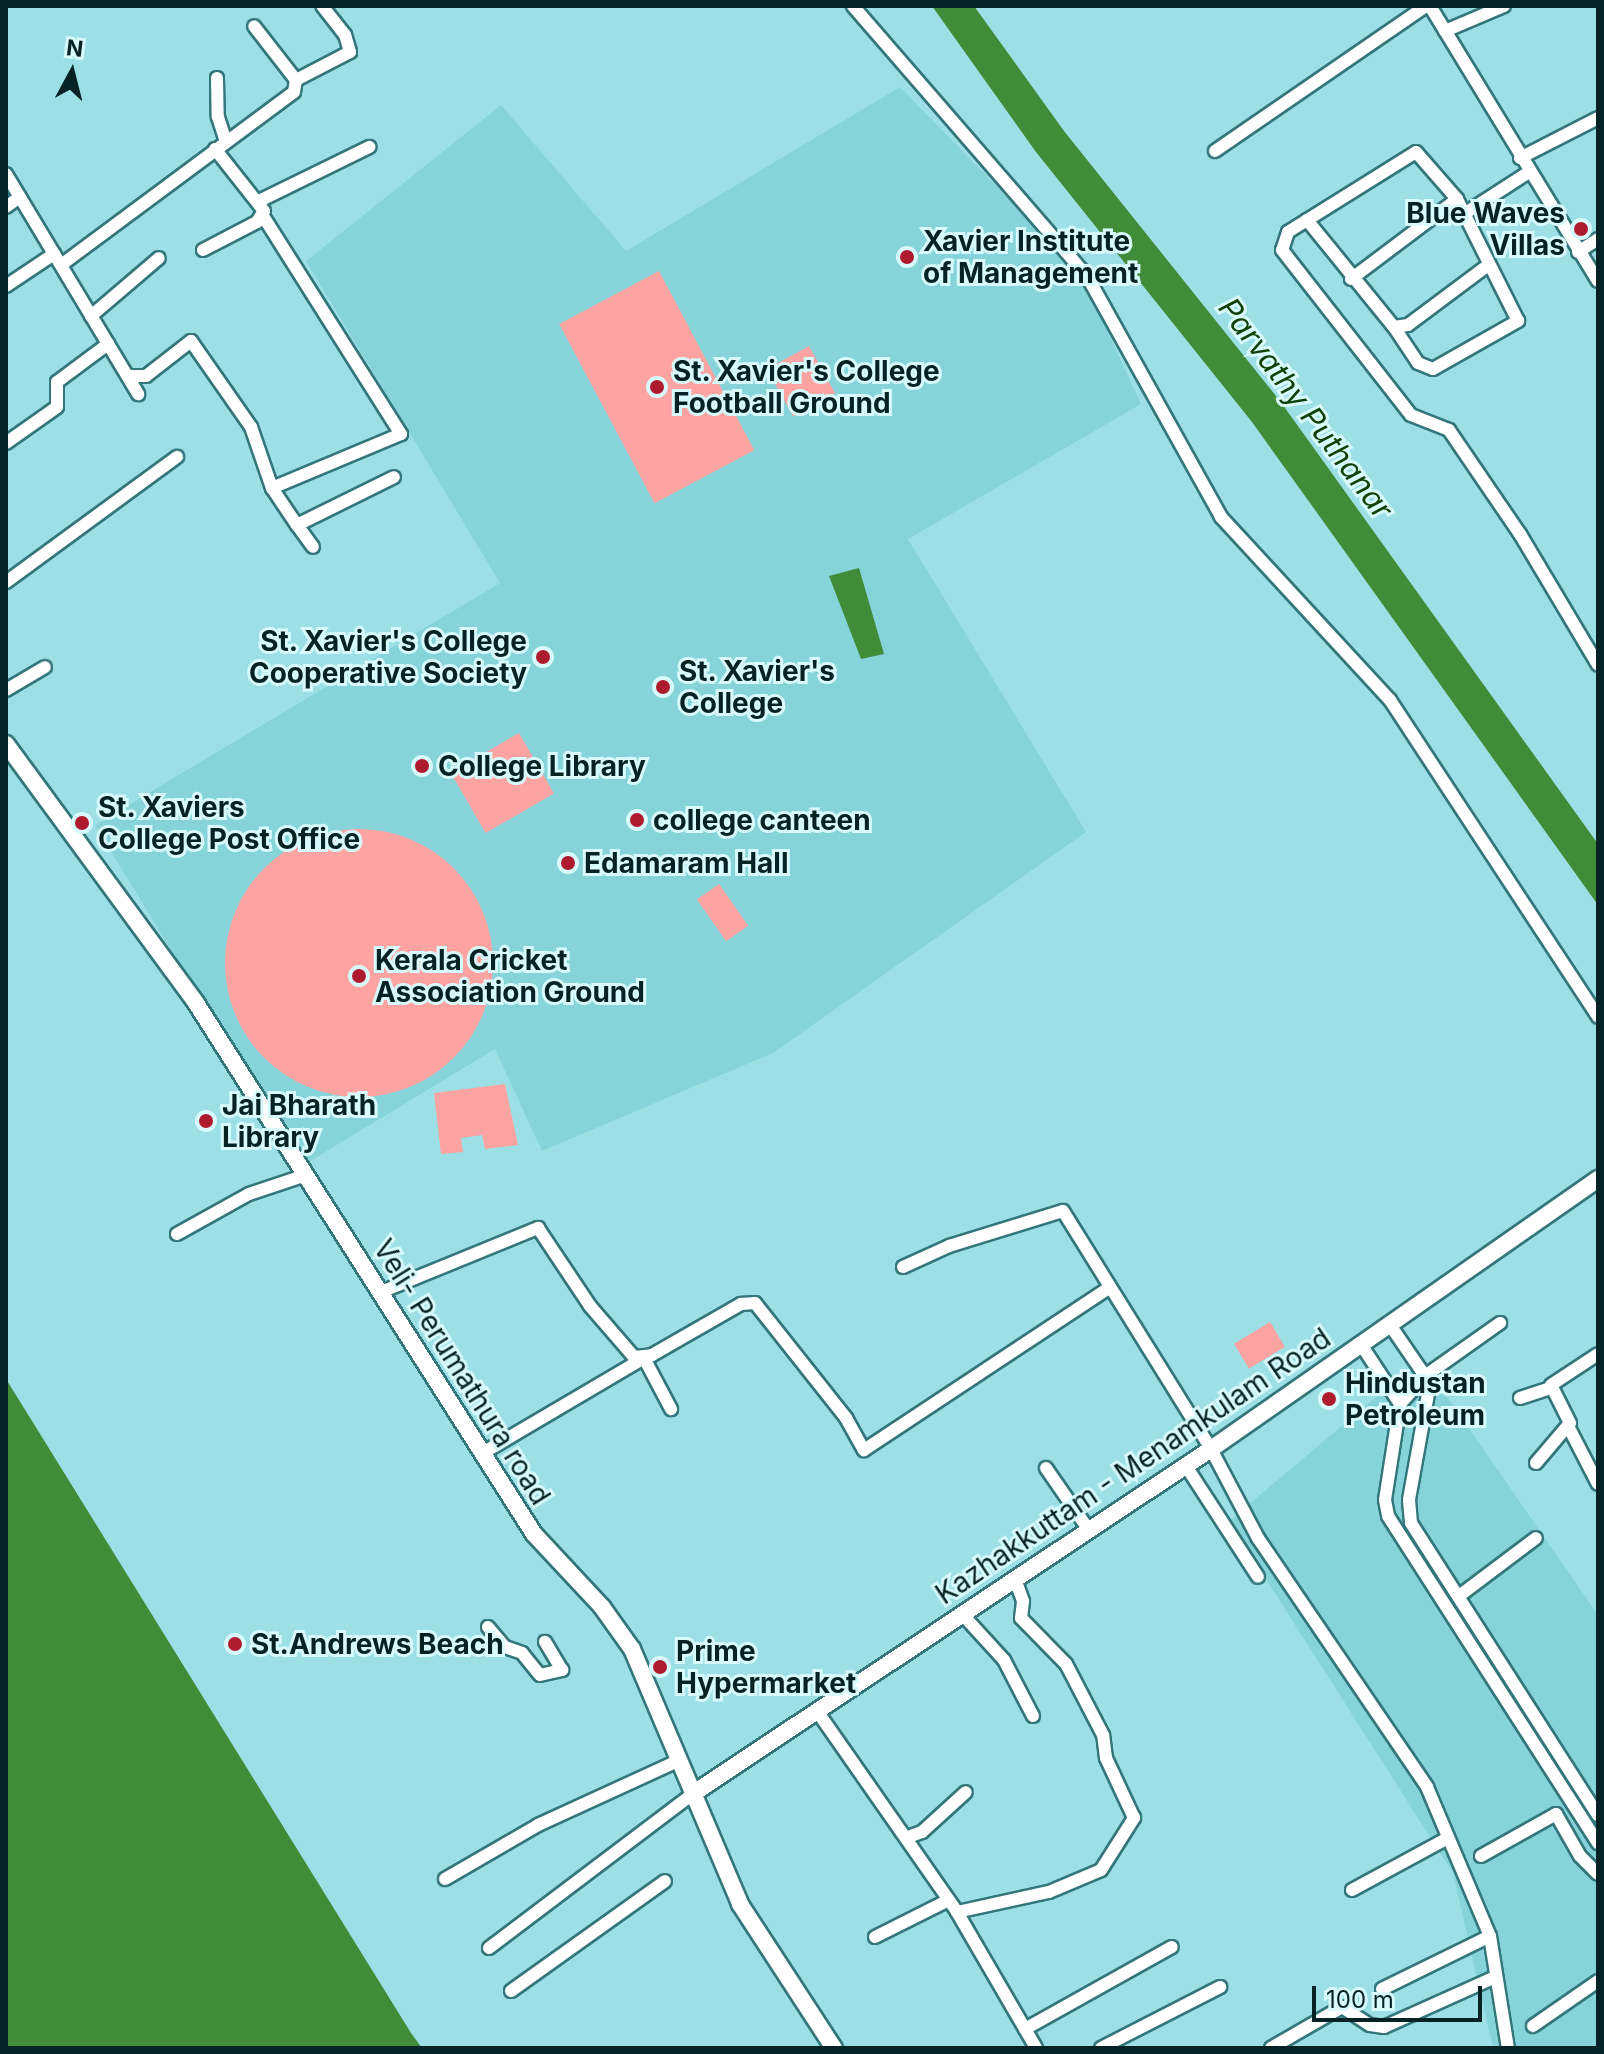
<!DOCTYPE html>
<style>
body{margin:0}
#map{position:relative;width:1604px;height:2054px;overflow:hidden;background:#9ce0e5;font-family:Inter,sans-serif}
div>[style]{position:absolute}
.built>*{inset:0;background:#86d4da}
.green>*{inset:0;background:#fda4a2;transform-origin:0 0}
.round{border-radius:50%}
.water>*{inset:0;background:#418c38}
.roads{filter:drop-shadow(2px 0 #33767b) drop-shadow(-2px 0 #33767b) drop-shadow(0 2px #33767b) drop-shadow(0 -2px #33767b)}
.minor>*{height:12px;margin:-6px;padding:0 6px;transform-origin:6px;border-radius:6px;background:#fff}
.major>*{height:16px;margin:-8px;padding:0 8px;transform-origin:8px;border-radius:8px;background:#fff}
.dots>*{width:22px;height:22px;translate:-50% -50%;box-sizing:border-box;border:4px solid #d9fafc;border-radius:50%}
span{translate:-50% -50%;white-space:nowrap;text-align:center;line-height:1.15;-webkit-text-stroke:6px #d9fafc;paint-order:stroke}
.poi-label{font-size:28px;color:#062224;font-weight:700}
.right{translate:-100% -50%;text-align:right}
.left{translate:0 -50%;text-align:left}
.street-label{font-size:28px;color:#062224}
.water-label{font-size:30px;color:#0e4207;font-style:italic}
.frame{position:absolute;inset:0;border:8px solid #062224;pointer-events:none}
.north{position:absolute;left:32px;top:32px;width:80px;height:80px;-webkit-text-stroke:6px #d9fafc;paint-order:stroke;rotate:7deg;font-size:22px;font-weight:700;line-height:32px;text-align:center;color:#062224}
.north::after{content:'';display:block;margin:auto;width:28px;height:36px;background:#062224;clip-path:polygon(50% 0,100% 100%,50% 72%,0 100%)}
.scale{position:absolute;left:1312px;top:1986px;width:170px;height:36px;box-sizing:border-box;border:4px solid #062224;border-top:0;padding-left:10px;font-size:24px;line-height:28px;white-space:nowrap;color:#062224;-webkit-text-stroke:6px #d9fafc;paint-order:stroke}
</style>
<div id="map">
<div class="built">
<i style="clip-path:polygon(900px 87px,1081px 273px,1141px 404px,908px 539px,1086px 832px,773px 1053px,542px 1151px,495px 1049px,302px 1166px,95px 825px,500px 583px,306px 261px,501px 105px,626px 251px)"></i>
<i style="clip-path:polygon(1421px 1359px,1598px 1615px,1598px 2048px,1493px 2048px,1453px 1873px,1229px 1521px)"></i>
</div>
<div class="green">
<i style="left:659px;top:271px;width:203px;height:113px;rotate:62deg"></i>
<i style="left:809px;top:346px;width:54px;height:48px;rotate:61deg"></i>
<i style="left:519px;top:733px;width:70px;height:79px;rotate:60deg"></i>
<i class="round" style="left:225px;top:829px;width:268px;height:268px"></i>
<i style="left:719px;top:884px;width:51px;height:27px;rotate:55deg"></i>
<i style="clip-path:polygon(505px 1084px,518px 1145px,485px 1149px,482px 1135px,461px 1138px,463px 1152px,441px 1154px,434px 1093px)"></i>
<i style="left:1270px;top:1322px;width:29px;height:42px;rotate:59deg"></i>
</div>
<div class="water">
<i style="clip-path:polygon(932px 6px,974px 6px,1064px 131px,1280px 401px,1598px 844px,1598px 905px,1252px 422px,1036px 152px)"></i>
<i style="clip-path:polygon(859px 568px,884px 654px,861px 659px,829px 576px)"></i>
<i style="clip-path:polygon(6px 1379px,411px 2033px,422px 2048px,6px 2048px)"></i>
</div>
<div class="roads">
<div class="minor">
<i style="left:853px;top:6px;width:357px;rotate:49.1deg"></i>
<i style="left:1087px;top:276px;width:276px;rotate:60.9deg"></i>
<i style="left:1221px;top:517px;width:249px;rotate:47.3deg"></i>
<i style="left:1390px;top:700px;width:379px;rotate:56.7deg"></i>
<i style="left:1430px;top:6px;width:322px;rotate:58.6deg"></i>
<i style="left:1445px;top:31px;width:64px;rotate:-23deg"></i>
<i style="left:217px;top:78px;width:39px;rotate:89deg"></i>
<i style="left:218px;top:117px;width:25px;rotate:72deg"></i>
<i style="left:296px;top:80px;width:61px;rotate:-27.4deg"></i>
<i style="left:350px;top:52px;width:18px;rotate:-106deg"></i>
<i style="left:345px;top:35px;width:37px;rotate:-128deg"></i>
<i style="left:1215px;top:151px;width:256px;rotate:-34.5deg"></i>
<i style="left:1520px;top:158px;width:88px;rotate:-27.1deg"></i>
<i style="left:6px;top:174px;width:257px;rotate:59deg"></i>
<i style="left:259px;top:201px;width:123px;rotate:-26.1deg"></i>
<i style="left:6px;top:207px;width:17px;rotate:-36deg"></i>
<i style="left:1464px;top:214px;width:77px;rotate:-32.9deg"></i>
<i style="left:263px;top:216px;width:258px;rotate:57.7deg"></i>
<i style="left:401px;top:434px;width:140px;rotate:157.3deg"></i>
<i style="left:1307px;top:220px;width:138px;rotate:50.9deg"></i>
<i style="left:1394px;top:327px;width:14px;rotate:-8deg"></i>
<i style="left:1408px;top:325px;width:99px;rotate:-36.8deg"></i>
<i style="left:203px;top:250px;width:61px;rotate:-27.4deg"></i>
<i style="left:257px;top:222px;width:13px;rotate:-58deg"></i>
<i style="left:264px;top:211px;width:79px;rotate:-128.3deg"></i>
<i style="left:1578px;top:252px;width:24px;rotate:-33deg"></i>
<i style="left:61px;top:265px;width:290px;rotate:-36.6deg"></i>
<i style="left:294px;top:92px;width:12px;rotate:-81deg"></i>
<i style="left:296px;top:80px;width:68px;rotate:-127.9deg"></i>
<i style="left:1351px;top:279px;width:133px;rotate:-37deg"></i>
<i style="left:6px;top:286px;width:58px;rotate:-33.7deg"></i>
<i style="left:91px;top:316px;width:89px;rotate:-40.5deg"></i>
<i style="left:1394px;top:327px;width:43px;rotate:56.3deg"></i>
<i style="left:1418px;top:363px;width:16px;rotate:22deg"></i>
<i style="left:1433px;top:369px;width:98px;rotate:-29.5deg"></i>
<i style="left:1518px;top:321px;width:136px;rotate:-116.6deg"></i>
<i style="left:1457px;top:199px;width:62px;rotate:-131.1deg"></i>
<i style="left:1416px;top:152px;width:151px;rotate:148deg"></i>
<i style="left:1288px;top:232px;width:19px;rotate:108deg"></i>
<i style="left:1282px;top:250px;width:209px;rotate:52deg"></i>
<i style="left:1411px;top:415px;width:41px;rotate:21.5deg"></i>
<i style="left:1449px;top:430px;width:126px;rotate:55.7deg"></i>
<i style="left:1520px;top:534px;width:152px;rotate:59.2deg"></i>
<i style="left:128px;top:376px;width:18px"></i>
<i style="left:146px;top:376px;width:57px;rotate:-37.9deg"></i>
<i style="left:191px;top:341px;width:105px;rotate:55.1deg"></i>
<i style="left:251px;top:427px;width:65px;rotate:71deg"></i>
<i style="left:272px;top:488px;width:45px;rotate:56deg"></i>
<i style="left:297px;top:525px;width:108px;rotate:-26.3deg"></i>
<i style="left:6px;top:443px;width:62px;rotate:-35.2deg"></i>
<i style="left:57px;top:407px;width:25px;rotate:-90deg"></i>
<i style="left:57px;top:382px;width:64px;rotate:-36.7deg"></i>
<i style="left:297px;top:525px;width:27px;rotate:54deg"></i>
<i style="left:6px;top:582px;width:212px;rotate:-36.2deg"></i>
<i style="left:6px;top:690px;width:45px;rotate:-30.5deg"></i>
<i style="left:177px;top:1234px;width:82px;rotate:-29.1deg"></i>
<i style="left:249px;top:1194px;width:60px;rotate:-18.4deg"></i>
<i style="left:903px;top:1267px;width:51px;rotate:-24.5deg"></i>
<i style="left:949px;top:1246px;width:119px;rotate:-17.1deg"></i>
<i style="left:1063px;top:1211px;width:280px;rotate:58.1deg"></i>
<i style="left:1211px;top:1449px;width:101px;rotate:62.2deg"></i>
<i style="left:1258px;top:1538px;width:301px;rotate:55.8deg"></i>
<i style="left:1427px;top:1787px;width:162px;rotate:67.1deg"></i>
<i style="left:1490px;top:1936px;width:113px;rotate:80.9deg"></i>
<i style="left:381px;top:1292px;width:170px;rotate:-22.2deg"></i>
<i style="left:538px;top:1228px;width:94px;rotate:56.3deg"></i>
<i style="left:590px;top:1306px;width:67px;rotate:49.2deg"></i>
<i style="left:634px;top:1357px;width:18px;rotate:-6deg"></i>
<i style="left:652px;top:1355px;width:103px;rotate:-29.8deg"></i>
<i style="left:741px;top:1304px;width:14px;rotate:-4deg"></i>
<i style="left:755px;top:1303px;width:147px;rotate:51.6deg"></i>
<i style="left:846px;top:1418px;width:37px;rotate:61deg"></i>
<i style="left:864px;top:1450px;width:295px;rotate:-33.5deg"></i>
<i style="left:1390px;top:1325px;width:62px;rotate:55.5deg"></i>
<i style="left:1425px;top:1376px;width:18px;rotate:81deg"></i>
<i style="left:1428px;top:1394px;width:108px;rotate:100.2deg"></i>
<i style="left:1409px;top:1500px;width:23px;rotate:85deg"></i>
<i style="left:1411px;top:1523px;width:347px;rotate:57.4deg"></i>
<i style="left:1360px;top:1343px;width:73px;rotate:56.7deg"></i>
<i style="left:1400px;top:1404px;width:97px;rotate:98.9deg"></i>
<i style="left:1385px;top:1500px;width:16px;rotate:79deg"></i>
<i style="left:1388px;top:1516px;width:389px;rotate:57.3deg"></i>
<i style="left:1520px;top:1398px;width:33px;rotate:-18deg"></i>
<i style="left:1400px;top:1404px;width:38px;rotate:-48deg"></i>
<i style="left:1425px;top:1376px;width:92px;rotate:-35.2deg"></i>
<i style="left:1568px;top:1426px;width:65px;rotate:62.7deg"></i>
<i style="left:481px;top:1454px;width:189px;rotate:-30.5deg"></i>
<i style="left:644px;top:1358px;width:58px;rotate:62.1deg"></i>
<i style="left:1536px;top:1463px;width:52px;rotate:-49.6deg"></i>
<i style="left:1570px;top:1423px;width:42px;rotate:-116.6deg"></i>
<i style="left:1551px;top:1385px;width:56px;rotate:-33.4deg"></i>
<i style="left:1186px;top:1466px;width:132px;rotate:57deg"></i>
<i style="left:1046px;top:1468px;width:75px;rotate:55.3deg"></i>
<i style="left:1459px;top:1596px;width:96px;rotate:-37deg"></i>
<i style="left:962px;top:1614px;width:62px;rotate:47.6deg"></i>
<i style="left:1004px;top:1660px;width:63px;rotate:62.6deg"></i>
<i style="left:488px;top:1627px;width:26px;rotate:50deg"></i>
<i style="left:505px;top:1647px;width:18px;rotate:19deg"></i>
<i style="left:522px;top:1653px;width:28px;rotate:51deg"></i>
<i style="left:540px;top:1675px;width:23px;rotate:-13deg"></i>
<i style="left:562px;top:1670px;width:33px;rotate:-121deg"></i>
<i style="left:817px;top:1711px;width:245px;rotate:55.1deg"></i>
<i style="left:957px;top:1912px;width:157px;rotate:59.8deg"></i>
<i style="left:908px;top:1837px;width:15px;rotate:-20deg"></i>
<i style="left:922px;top:1832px;width:59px;rotate:-42.3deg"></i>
<i style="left:1481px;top:1856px;width:86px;rotate:-29.2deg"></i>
<i style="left:1556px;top:1814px;width:48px;rotate:60.3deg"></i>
<i style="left:1580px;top:1856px;width:25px;rotate:45deg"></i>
<i style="left:445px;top:1879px;width:108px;rotate:-30.1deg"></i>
<i style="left:538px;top:1825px;width:156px;rotate:-24.6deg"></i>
<i style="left:1352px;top:1890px;width:107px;rotate:-28.5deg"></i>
<i style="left:957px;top:1912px;width:94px;rotate:-12.3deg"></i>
<i style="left:1049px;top:1892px;width:56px;rotate:-22.9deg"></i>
<i style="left:1101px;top:1870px;width:62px;rotate:-57.6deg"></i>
<i style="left:1134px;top:1818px;width:66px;rotate:-115deg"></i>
<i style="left:1106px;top:1758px;width:23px;rotate:-97deg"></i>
<i style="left:1103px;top:1735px;width:80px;rotate:-117.5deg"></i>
<i style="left:1066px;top:1664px;width:64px;rotate:-134.4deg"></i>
<i style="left:1021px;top:1618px;width:17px;rotate:-83deg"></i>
<i style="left:1023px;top:1601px;width:23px;rotate:-110deg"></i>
<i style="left:875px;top:1937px;width:80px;rotate:-26.6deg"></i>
<i style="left:489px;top:1948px;width:257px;rotate:-37.1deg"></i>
<i style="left:1382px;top:1989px;width:120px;rotate:-26.1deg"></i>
<i style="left:511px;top:1991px;width:189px;rotate:-35.5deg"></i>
<i style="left:1533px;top:2026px;width:79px;rotate:-34.7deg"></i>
<i style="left:1025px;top:2029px;width:168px;rotate:-29.2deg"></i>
<i style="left:1101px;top:2048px;width:134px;rotate:-27.1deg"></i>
<i style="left:1271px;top:2048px;width:82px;rotate:-30deg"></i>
<i style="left:1342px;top:2007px;width:33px;rotate:33deg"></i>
<i style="left:1370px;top:2025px;width:14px;rotate:8deg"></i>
<i style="left:1384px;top:2027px;width:122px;rotate:-24.2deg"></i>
</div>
<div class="major">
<i style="left:6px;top:744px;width:321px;rotate:53.7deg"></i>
<i style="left:196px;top:1003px;width:629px;rotate:57.52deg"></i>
<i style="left:534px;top:1534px;width:100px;rotate:47deg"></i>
<i style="left:602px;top:1607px;width:52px;rotate:54.5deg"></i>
<i style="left:632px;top:1649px;width:277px;rotate:67deg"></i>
<i style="left:740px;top:1904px;width:172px;rotate:56.9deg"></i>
<i style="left:694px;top:1793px;width:621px;rotate:-33.64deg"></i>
<i style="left:1211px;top:1449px;width:472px;rotate:-34.9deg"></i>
</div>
</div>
<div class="dots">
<i style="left:1581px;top:229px;background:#af1b2e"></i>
<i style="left:907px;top:257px;background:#af1b2e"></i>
<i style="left:657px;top:387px;background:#af1b2e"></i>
<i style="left:543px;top:657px;background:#af1b2e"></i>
<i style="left:663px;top:687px;background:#af1b2e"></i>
<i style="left:422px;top:766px;background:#af1b2e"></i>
<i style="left:637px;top:820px;background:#af1b2e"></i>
<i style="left:82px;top:823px;background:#af1b2e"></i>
<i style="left:568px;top:863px;background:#af1b2e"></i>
<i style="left:359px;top:976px;background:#af1b2e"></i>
<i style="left:206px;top:1121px;background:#af1b2e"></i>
<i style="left:1329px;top:1399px;background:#af1b2e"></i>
<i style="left:235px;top:1644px;background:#af1b2e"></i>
<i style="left:660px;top:1667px;background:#af1b2e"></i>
</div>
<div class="poi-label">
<span class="right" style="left:1565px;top:229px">Blue Waves<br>Villas</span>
<span class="left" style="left:923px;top:257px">Xavier Institute<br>of Management</span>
<span class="left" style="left:673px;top:387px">St. Xavier's College<br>Football Ground</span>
<span class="right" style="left:527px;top:657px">St. Xavier's College<br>Cooperative Society</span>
<span class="left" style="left:679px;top:687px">St. Xavier's<br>College</span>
<span class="left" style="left:438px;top:766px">College Library</span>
<span class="left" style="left:98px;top:823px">St. Xaviers<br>College Post Office</span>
<span class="left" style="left:653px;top:820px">college canteen</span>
<span class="left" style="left:584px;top:863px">Edamaram Hall</span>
<span class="left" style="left:375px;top:976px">Kerala Cricket<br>Association Ground</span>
<span class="left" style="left:222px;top:1121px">Jai Bharath<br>Library</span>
<span class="left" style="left:1345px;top:1399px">Hindustan<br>Petroleum</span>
<span class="left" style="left:251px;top:1644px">St.Andrews Beach</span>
<span class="left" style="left:676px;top:1667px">Prime<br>Hypermarket</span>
</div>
<div class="street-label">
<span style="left:462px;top:1372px;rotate:58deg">Veli- Perumathura road</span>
<span style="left:1133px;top:1466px;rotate:-34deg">Kazhakkuttam - Menamkulam Road</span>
</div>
<div class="water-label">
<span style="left:1306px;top:408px;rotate:53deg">Parvathy Puthanar</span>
</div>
<div class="frame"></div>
<div class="north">N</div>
<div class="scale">100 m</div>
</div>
